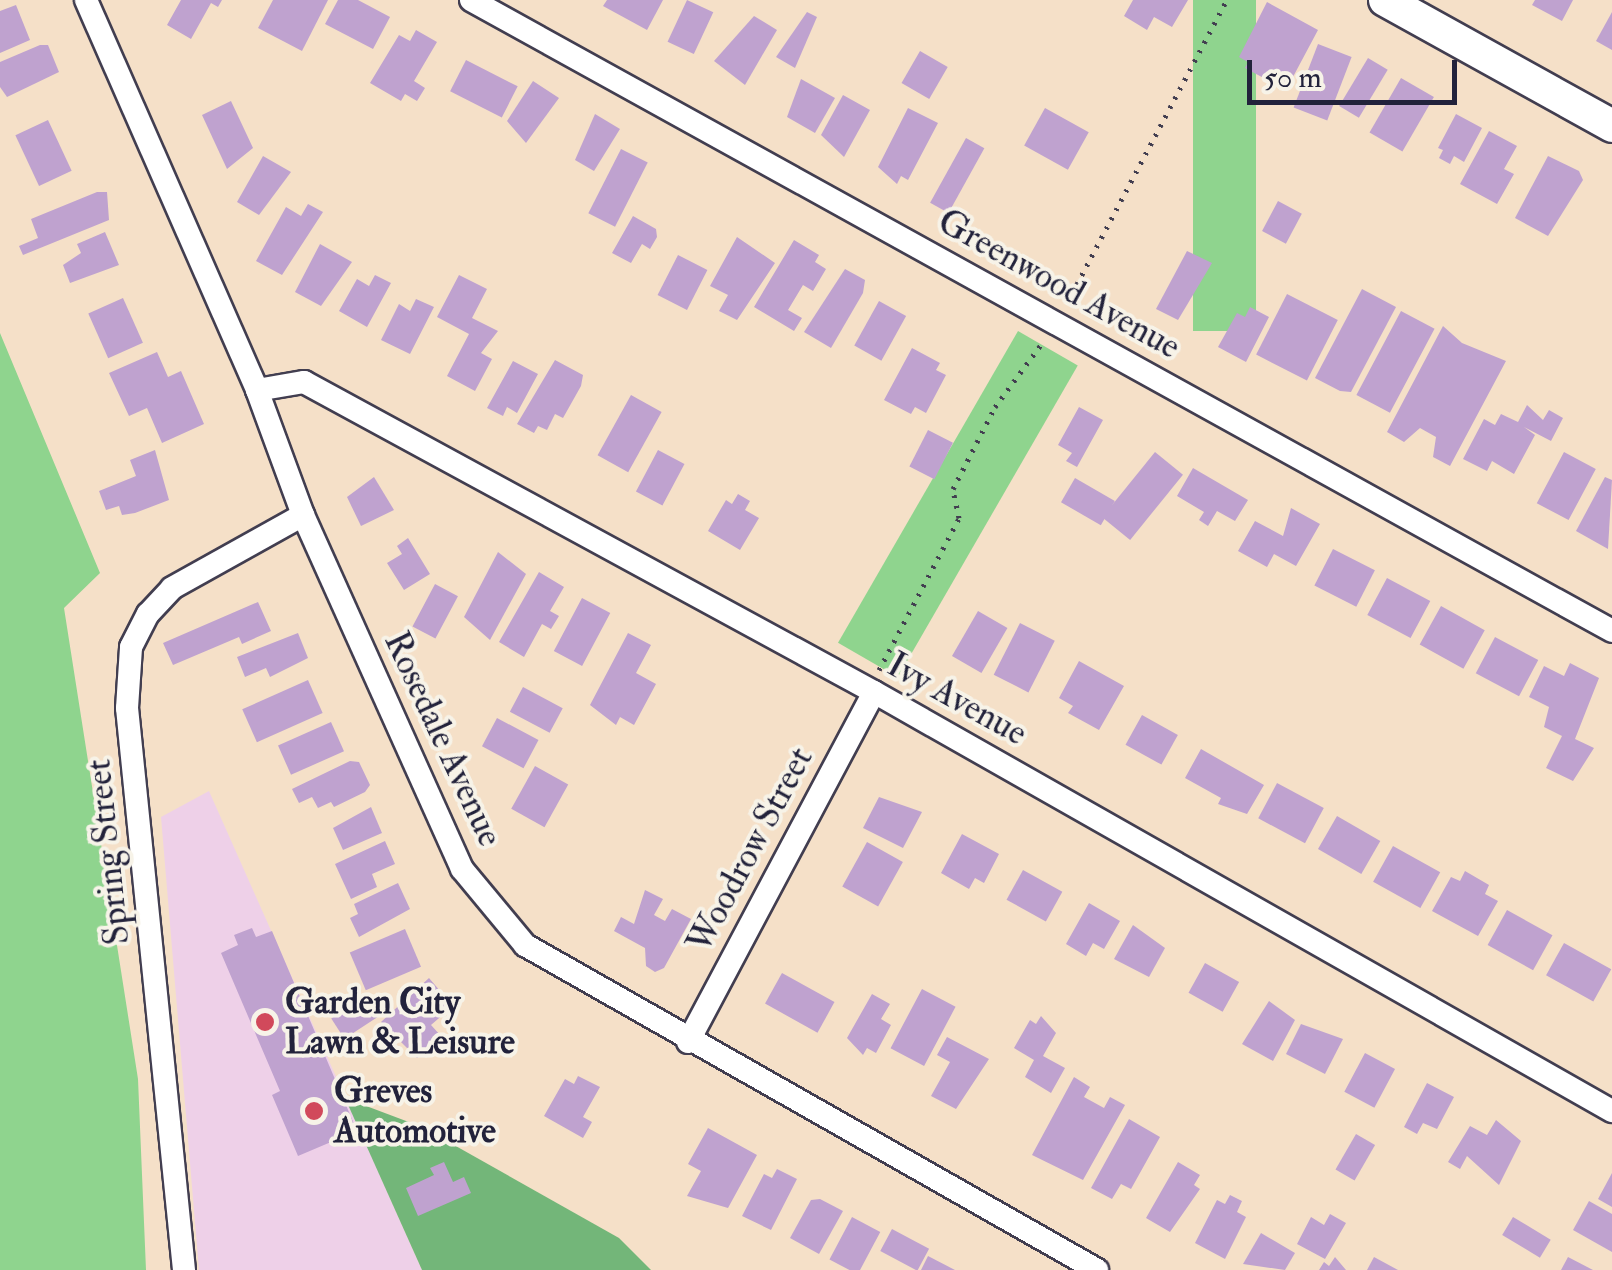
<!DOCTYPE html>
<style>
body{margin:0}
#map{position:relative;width:1612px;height:1270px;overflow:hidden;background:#f5e0c8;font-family:"IM FELL Double Pica",serif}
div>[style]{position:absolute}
.built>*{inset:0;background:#eed0e8}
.green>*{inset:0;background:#8fd48e;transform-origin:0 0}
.forest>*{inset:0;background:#73b679}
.building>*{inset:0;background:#bfa2cf;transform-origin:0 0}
.path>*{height:5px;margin-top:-2.5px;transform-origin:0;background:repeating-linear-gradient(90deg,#423e50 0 2.5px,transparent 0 10.5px)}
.roads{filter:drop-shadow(2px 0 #423e50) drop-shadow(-2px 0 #423e50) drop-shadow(0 2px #423e50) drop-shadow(0 -2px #423e50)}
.street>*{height:22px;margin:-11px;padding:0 11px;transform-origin:11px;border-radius:11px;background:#fff}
.secondary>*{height:32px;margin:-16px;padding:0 16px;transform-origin:16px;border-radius:16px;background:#fff}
.dots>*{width:28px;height:28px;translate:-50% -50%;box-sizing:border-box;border:5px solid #f7f3e8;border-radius:50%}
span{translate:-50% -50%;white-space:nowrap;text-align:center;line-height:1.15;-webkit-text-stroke:8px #f7f3e8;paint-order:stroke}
.street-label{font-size:35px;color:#22223b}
.poi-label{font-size:35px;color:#22223b;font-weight:700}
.left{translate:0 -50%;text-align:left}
.scale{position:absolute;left:1247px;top:60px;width:210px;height:45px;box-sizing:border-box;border:5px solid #22223b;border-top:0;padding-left:12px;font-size:30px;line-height:35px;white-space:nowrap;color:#22223b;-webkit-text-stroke:8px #f7f3e8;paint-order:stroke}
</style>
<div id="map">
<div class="built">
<i style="clip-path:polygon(209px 791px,422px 1270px,199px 1270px,161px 817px)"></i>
</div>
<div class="green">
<i style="left:1193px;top:0;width:63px;height:331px"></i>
<i style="left:1018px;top:331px;width:69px;height:360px;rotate:30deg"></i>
<i style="clip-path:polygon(0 333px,100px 573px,64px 608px,138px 1079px,146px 1270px,0 1270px)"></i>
</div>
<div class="forest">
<i style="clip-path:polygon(345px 1098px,422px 1127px,619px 1238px,651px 1270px,422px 1270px)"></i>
</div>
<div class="building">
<i style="clip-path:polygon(181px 0,222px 0,218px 7px,211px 3px,191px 39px,167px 25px)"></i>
<i style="clip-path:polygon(273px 0,328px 0,302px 51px,258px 28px)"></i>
<i style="clip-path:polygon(338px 0,358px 0,390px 17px,373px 49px,325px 24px)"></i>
<i style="clip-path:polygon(607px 0,663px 0,647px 30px,603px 6px)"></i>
<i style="left:687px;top:0;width:29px;height:46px;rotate:25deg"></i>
<i style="clip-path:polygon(1133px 0,1188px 0,1172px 27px,1154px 17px,1147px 30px,1124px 16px)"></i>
<i style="clip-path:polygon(1535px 0,1573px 0,1562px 21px,1532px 5px)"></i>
<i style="clip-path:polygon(1267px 2px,1318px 30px,1286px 90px,1245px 68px,1248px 62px,1239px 57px)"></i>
<i style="clip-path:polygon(16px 5px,30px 40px,0 53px,0 11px)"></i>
<i style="clip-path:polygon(807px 12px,817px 17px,795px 68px,776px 57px)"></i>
<i style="clip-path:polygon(1612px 12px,1612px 50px,1596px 41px)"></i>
<i style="clip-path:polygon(754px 16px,777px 30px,745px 85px,714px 61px)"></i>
<i style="clip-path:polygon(416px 30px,437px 42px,414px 81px,425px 88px,417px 101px,405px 94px,401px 101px,370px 83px,399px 35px,410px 41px)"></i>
<i style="left:1318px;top:44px;width:36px;height:68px;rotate:21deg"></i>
<i style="clip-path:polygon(40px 45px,48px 45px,59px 72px,7px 97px,0 87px,0 62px)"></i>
<i style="left:920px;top:51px;width:32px;height:37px;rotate:30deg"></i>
<i style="left:1368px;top:58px;width:23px;height:56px;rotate:31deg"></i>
<i style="left:466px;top:60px;width:58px;height:35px;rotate:27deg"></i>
<i style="left:1401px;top:78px;width:38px;height:63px;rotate:30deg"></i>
<i style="clip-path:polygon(801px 79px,835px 98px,815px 133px,787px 117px)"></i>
<i style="clip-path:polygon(533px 81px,559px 98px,526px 143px,507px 121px)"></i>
<i style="clip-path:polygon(843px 95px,870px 110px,844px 157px,821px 135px)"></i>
<i style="clip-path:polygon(231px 101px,253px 148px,227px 169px,202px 115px)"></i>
<i style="clip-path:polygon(908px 108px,938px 123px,908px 180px,901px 176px,897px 184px,878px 167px)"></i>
<i style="left:1045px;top:108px;width:50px;height:43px;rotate:29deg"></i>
<i style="clip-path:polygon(595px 114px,620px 129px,594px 171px,575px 160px)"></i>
<i style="clip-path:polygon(1456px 114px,1482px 128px,1464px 162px,1454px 156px,1450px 164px,1439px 158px,1443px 150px,1438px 148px)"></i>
<i style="left:48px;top:120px;width:56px;height:36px;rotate:65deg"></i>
<i style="clip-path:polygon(1489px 131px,1517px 146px,1504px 169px,1514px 174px,1497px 204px,1460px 184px)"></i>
<i style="left:966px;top:138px;width:21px;height:74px;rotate:29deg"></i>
<i style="left:621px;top:149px;width:30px;height:72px;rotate:27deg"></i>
<i style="clip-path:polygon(263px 156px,291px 172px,259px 215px,237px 202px)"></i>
<i style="clip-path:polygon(1548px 156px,1579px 171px,1583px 180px,1548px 236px,1515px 218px)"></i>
<i style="clip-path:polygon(97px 192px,107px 192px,109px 220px,23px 255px,19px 246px,38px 238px,31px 219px)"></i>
<i style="left:1278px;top:201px;width:27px;height:34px;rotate:28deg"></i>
<i style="clip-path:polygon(308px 204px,323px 212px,282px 275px,256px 261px,286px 207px,301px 216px)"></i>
<i style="clip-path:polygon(633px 216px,656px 229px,657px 237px,650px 249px,642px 244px,631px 263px,612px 253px)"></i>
<i style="clip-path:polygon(105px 232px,119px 265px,70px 283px,63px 265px,81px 253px,77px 244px)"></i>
<i style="clip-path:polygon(737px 237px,775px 263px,737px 320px,719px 311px,728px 295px,710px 286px)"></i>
<i style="clip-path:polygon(794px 240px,819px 255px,815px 262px,826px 269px,813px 291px,803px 285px,788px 310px,802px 318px,794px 331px,754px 307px)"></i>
<i style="clip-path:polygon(320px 244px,352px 262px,321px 306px,295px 292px)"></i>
<i style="clip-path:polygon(1187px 251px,1212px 263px,1178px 320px,1156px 309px)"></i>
<i style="left:678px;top:255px;width:33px;height:45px;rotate:27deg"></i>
<i style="clip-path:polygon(845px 269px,865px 280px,863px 293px,831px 348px,804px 332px)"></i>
<i style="clip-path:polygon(375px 275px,391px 283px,367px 327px,339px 311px,357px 279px,369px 286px)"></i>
<i style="clip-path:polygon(459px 275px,487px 289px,472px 318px,498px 331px,481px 353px,492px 359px,475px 391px,447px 376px,469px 334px,437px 317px)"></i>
<i style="clip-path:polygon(1362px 289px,1396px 307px,1351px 392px,1340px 391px,1315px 378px)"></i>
<i style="left:1287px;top:294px;width:57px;height:68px;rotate:27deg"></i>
<i style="left:123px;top:298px;width:49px;height:38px;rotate:66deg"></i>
<i style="clip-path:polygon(416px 299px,434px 307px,410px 354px,381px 340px,399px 304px,410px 311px)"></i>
<i style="left:879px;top:301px;width:31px;height:51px;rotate:29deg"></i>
<i style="clip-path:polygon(1250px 307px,1269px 317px,1246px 362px,1218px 347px,1237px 313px,1245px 317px)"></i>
<i style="left:1401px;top:311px;width:38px;height:95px;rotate:28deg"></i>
<i style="clip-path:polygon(1443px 326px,1462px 343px,1506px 361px,1450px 466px,1433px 457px,1436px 437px,1420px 428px,1404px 442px,1387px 432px)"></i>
<i style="clip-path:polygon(912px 348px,940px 363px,936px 370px,946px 375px,926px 413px,915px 407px,911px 414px,884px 400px)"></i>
<i style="clip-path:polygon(157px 352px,168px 377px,181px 371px,204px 424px,162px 443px,147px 408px,129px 416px,109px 373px)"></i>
<i style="clip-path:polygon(555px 360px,583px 375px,581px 386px,563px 418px,555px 414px,547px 430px,538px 426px,534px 433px,517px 424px)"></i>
<i style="clip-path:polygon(513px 361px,538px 374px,517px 413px,507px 407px,503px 416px,487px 408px)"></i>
<i style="left:631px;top:395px;width:35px;height:69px;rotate:29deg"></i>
<i style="clip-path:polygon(1527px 405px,1543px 420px,1549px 410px,1563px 418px,1551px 441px,1524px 427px,1535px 435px,1514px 474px,1492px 461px,1487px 471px,1463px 459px,1484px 419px,1495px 425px,1501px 414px,1518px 422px)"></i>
<i style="clip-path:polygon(1079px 407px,1103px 420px,1077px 467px,1066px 461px,1072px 453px,1058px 445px)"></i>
<i style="left:928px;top:430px;width:28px;height:41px;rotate:27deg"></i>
<i style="clip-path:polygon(155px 450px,169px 500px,135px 513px,122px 515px,119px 506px,106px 510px,99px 491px,136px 476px,130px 460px)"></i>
<i style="left:658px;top:450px;width:30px;height:47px;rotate:28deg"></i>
<i style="left:1155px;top:452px;width:36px;height:84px;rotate:39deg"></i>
<i style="left:1564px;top:452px;width:36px;height:58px;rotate:28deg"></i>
<i style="clip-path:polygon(1193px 468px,1248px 500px,1235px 521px,1217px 511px,1208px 526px,1199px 520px,1204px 512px,1177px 496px)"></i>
<i style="clip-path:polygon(374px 477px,394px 510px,361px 526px,347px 497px)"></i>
<i style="clip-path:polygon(1605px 477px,1612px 480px,1608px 549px,1576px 531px)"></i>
<i style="left:1075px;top:478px;width:46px;height:28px;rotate:30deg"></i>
<i style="clip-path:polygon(738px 494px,750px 501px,745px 510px,759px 518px,740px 550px,708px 531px,726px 500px,732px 504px)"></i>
<i style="clip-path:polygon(1291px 508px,1320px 524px,1296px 566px,1274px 554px,1267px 567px,1238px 551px,1255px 521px,1283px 536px)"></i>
<i style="clip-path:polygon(408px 538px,430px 574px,404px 590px,387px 563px,402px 554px,397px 546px)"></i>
<i style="left:1333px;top:549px;width:47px;height:41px;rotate:27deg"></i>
<i style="clip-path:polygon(498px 552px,526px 574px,490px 640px,464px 617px)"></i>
<i style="clip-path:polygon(539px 572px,564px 587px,550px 611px,559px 616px,551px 629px,542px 624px,524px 657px,499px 642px)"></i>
<i style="left:1387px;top:578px;width:49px;height:42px;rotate:28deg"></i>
<i style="left:435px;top:584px;width:26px;height:48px;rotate:28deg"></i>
<i style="left:582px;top:598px;width:32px;height:60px;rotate:28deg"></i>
<i style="clip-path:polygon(258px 602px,271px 631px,242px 644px,239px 637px,173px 665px,163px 643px)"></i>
<i style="left:1441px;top:606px;width:50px;height:44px;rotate:29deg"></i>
<i style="left:978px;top:611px;width:34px;height:52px;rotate:30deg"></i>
<i style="left:1020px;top:623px;width:39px;height:58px;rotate:27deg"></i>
<i style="clip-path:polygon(298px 633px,308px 658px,270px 677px,266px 668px,245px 677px,237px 657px)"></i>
<i style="clip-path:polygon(628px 633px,651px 645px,636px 673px,656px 684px,634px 725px,620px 717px,616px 725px,590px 705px)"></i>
<i style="left:1495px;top:637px;width:49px;height:41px;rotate:28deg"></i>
<i style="clip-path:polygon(1079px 661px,1124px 686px,1099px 730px,1068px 713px,1073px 706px,1059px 698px)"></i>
<i style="clip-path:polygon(1570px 663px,1599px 678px,1575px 739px,1594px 748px,1573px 781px,1546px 768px,1562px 736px,1544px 727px,1549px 707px,1529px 697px,1544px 666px,1564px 676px)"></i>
<i style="left:308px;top:680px;width:36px;height:72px;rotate:66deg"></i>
<i style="left:523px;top:687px;width:45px;height:28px;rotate:28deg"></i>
<i style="left:1142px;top:715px;width:41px;height:34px;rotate:29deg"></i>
<i style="left:497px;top:718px;width:47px;height:32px;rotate:28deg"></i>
<i style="left:331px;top:722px;width:32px;height:58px;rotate:66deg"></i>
<i style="clip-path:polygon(1201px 749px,1264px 785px,1247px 814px,1218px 804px,1221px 798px,1185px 778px)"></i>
<i style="clip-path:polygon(350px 761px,359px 762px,370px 785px,365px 792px,334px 807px,331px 802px,318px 808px,312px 797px,299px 803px,292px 789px)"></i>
<i style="left:535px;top:766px;width:38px;height:49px;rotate:29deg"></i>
<i style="left:1277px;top:783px;width:53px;height:40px;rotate:28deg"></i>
<i style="clip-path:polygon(879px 797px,922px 812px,903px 848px,863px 828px)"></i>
<i style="clip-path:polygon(371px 807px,382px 833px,343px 850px,333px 828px)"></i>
<i style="left:1337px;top:816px;width:50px;height:38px;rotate:30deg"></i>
<i style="clip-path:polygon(962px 834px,999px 854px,984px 883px,975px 878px,969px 889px,941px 873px)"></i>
<i style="clip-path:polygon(385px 841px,395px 864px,372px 874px,377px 887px,351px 899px,335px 864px)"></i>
<i style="left:867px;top:842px;width:41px;height:51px;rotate:29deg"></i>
<i style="left:1393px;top:846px;width:54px;height:41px;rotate:29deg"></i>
<i style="left:1023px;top:870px;width:45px;height:34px;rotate:29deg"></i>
<i style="clip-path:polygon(1465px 871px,1489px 885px,1485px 894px,1498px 901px,1478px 936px,1432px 911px,1451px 877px,1460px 881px)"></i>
<i style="clip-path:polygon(398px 883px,410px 909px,359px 937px,350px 918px,358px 914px,354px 904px)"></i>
<i style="clip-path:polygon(645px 890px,663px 899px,654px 915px,665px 921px,672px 909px,691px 919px,664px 968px,655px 972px,646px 966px,645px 948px,614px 931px,621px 917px,634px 924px)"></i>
<i style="clip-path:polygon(1089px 903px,1120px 921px,1104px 949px,1093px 943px,1086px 956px,1066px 944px)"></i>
<i style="left:1507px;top:910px;width:52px;height:40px;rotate:29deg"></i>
<i style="clip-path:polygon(1133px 925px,1165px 948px,1149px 977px,1114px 959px)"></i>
<i style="clip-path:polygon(252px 928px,256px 937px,272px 931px,357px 1131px,298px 1156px,272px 1095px,280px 1091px,221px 953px,238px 945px,234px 935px)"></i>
<i style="left:405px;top:929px;width:41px;height:60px;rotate:67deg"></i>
<i style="left:1564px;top:943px;width:54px;height:37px;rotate:29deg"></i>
<i style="left:1205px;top:963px;width:39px;height:34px;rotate:29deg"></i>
<i style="left:782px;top:973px;width:60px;height:35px;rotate:29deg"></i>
<i style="clip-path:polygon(429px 978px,453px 1006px,431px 1025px,441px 1036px,417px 1058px,381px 1022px)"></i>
<i style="left:922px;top:989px;width:38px;height:67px;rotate:28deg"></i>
<i style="left:369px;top:994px;width:24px;height:45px;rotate:57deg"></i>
<i style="clip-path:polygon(872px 994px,890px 1004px,881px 1019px,891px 1025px,876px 1053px,867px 1048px,863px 1055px,847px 1038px)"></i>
<i style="clip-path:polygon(1269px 1001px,1295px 1020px,1273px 1061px,1242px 1044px)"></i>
<i style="clip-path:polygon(1041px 1016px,1056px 1033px,1043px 1056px,1065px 1068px,1051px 1093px,1025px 1077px,1034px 1060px,1014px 1048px,1030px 1020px,1036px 1024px)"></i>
<i style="clip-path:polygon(1301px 1024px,1343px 1039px,1325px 1074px,1286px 1054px)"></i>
<i style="clip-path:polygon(947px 1037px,989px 1059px,956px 1109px,931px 1096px,950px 1062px,937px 1055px)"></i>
<i style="left:1365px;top:1053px;width:34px;height:44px;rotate:28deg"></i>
<i style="clip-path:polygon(578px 1076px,600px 1087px,583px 1117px,592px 1122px,583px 1138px,544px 1116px,565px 1079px,574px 1084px)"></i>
<i style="clip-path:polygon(1074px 1077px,1090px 1087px,1084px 1097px,1104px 1108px,1110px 1097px,1125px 1105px,1083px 1180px,1032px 1155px)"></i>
<i style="clip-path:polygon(1427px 1083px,1454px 1097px,1437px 1129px,1423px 1123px,1417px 1134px,1404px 1127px)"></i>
<i style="clip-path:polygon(1129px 1119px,1160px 1137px,1131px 1189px,1121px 1184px,1112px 1199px,1091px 1188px)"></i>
<i style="clip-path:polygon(1496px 1120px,1521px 1141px,1499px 1185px,1467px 1156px,1460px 1169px,1448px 1162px,1470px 1126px,1487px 1135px)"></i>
<i style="clip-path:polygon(708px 1128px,757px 1155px,728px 1208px,687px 1196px,701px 1171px,688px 1164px)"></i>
<i style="left:1356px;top:1134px;width:22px;height:41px;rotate:30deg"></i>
<i style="clip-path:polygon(444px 1162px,453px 1182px,464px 1177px,471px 1193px,418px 1216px,406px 1188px,434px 1175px,430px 1168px)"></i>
<i style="clip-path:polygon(1178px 1162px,1200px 1175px,1194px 1185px,1200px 1189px,1170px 1232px,1146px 1218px)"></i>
<i style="clip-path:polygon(777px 1169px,797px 1179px,771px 1230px,742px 1216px,764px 1174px,772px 1178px)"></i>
<i style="clip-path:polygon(1612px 1173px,1612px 1207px,1598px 1199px)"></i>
<i style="clip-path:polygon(1230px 1195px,1242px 1201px,1237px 1212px,1246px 1217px,1225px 1259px,1195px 1243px,1217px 1200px,1225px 1204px)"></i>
<i style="clip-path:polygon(820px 1199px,843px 1211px,819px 1254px,790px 1238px,811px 1200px)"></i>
<i style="clip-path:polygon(1589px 1201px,1612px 1214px,1612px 1252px,1573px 1230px)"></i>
<i style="clip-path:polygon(1330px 1214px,1346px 1223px,1325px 1259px,1297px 1244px,1311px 1217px,1324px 1225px)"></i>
<i style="left:852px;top:1217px;width:32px;height:48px;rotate:28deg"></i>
<i style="left:1513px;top:1217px;width:44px;height:21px;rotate:31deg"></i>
<i style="left:892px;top:1229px;width:42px;height:25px;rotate:28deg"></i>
<i style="clip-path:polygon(1261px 1233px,1295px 1253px,1285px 1270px,1243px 1264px)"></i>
<i style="clip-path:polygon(928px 1256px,955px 1270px,921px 1270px)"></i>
<i style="clip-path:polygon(1335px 1257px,1346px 1270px,1319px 1270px,1324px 1262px,1329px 1266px)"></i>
<i style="clip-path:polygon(1374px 1257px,1398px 1270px,1367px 1270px)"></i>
<i style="clip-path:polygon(1568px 1257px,1593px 1270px,1561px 1270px)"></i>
</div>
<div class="path">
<i style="left:1067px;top:303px;width:343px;rotate:-62.2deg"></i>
<i style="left:879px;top:670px;width:172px;rotate:-62.2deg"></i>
<i style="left:959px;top:518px;width:30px;rotate:-102deg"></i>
<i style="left:953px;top:489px;width:92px;rotate:-62.9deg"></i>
<i style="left:995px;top:407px;width:81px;rotate:-53.6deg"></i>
</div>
<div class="roads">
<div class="street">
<i style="left:86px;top:0;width:426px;rotate:66.3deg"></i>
<i style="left:257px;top:390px;width:133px;rotate:69.8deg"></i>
<i style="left:303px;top:515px;width:388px;rotate:65.8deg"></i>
<i style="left:462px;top:869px;width:99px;rotate:50.3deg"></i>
<i style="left:525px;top:945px;width:658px;rotate:29.6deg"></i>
<i style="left:471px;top:0;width:1304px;rotate:28.94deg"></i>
<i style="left:257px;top:390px;width:48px;rotate:-9.7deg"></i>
<i style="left:304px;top:382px;width:649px;rotate:28.54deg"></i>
<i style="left:874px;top:692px;width:849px;rotate:29.59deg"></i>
<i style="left:688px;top:1042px;width:396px;rotate:-62deg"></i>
<i style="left:184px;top:1270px;width:565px;rotate:-95.79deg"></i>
<i style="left:127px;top:708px;width:61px;rotate:-86.2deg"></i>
<i style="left:131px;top:647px;width:37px;rotate:-63deg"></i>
<i style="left:148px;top:614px;width:35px;rotate:-47deg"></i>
<i style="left:172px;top:588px;width:150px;rotate:-29.1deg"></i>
</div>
<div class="secondary">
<i style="left:1385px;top:0;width:260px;rotate:29deg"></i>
</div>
</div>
<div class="dots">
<i style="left:265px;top:1022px;background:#d1495b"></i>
<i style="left:314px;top:1111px;background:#d1495b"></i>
</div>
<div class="street-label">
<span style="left:1059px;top:284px;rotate:29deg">Greenwood Avenue</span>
<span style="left:957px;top:699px;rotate:29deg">Ivy Avenue</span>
<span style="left:443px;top:739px;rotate:65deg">Rosedale Avenue</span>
<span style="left:750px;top:850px;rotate:-62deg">Woodrow Street</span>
<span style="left:108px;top:852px;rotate:-96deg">Spring Street</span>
</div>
<div class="poi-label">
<span class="left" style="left:285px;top:1022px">Garden City<br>Lawn &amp; Leisure</span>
<span class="left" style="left:334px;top:1111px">Greves<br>Automotive</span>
</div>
<div class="scale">50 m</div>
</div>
